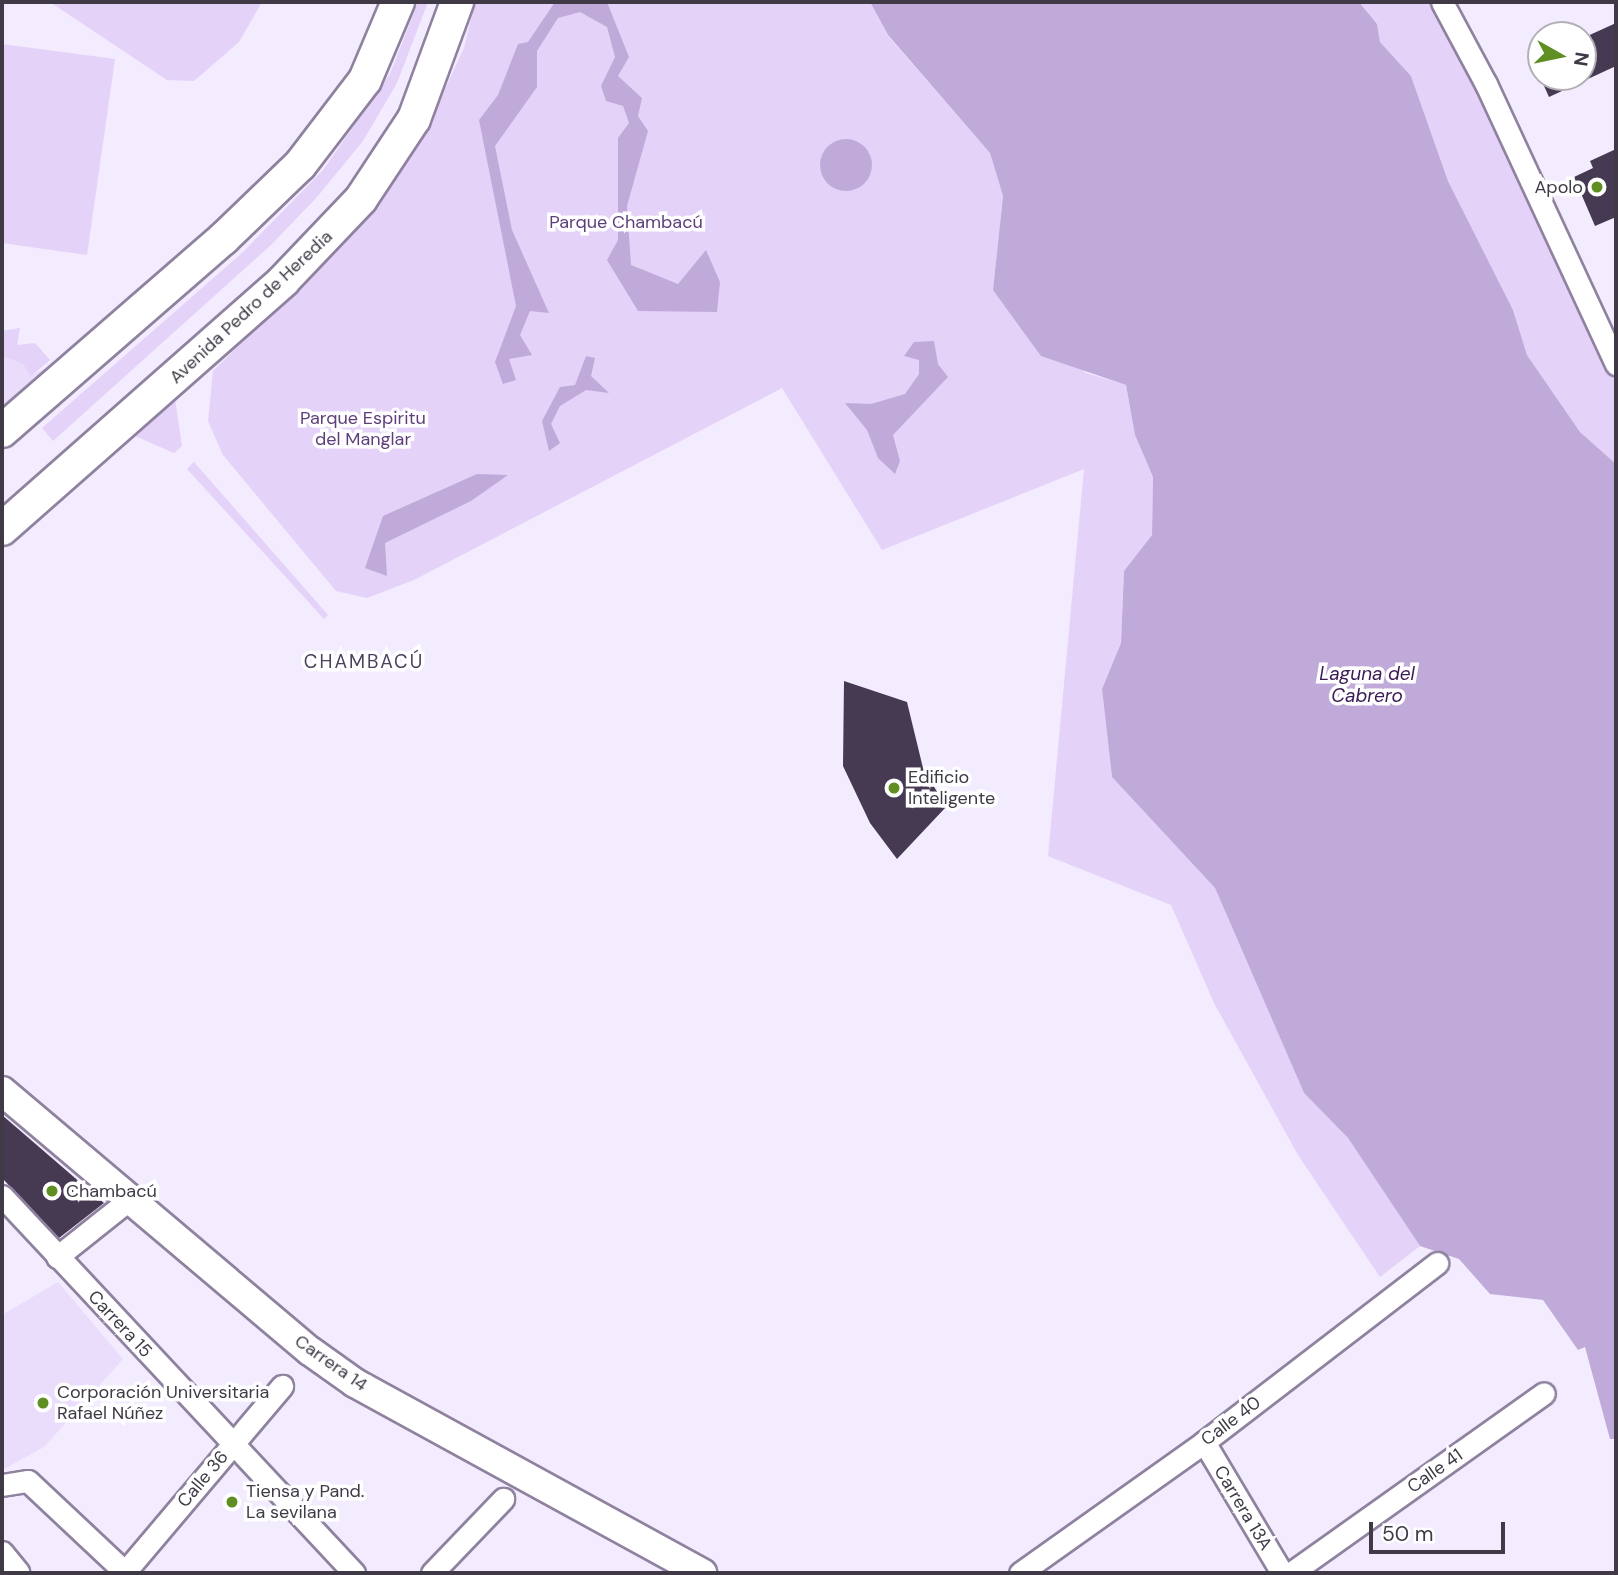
<!DOCTYPE html>
<meta charset="utf-8">
<style>
body{margin:0}
#map{position:relative;width:1618px;height:1575px;overflow:hidden;background:#f3ebfe;font-family:"DM Sans",sans-serif}
div>[style]{position:absolute}
.built>*{inset:0;background:#eadcfb}
.green>*{inset:0;background:#e4d2f9}
.water>*{inset:0;background:#c0aada}
.round{border-radius:50%}
.building>*{inset:0;background:#463a53}
.roads{filter:drop-shadow(2px 0 #8f829f) drop-shadow(-2px 0 #8f829f) drop-shadow(0 2px #8f829f) drop-shadow(0 -2px #8f829f)}
.minor>*{height:21px;margin:-10.5px;padding:0 10.5px;transform-origin:10.5px;border-radius:10.5px;background:#fff}
.major>*{height:28px;margin:-14px;padding:0 14px;transform-origin:14px;border-radius:14px;background:#fff}
.highway>*{height:32px;margin:-16px;padding:0 16px;transform-origin:16px;border-radius:16px;background:#fff}
.dots>*{width:19px;height:19px;translate:-50% -50%;box-sizing:border-box;border:4px solid #fff;border-radius:50%}
span{translate:-50% -50%;white-space:nowrap;text-align:center;line-height:1.15;-webkit-text-stroke:7px #fff;paint-order:stroke}
.poi-label{font-size:18px;color:#3f3a46}
.right{translate:-100% -50%;text-align:right}
.left{translate:0 -50%;text-align:left}
.park-label{font-size:18px;color:#5d3e7a}
.street-label{font-size:18px;color:#3f3a46}
.neighbourhood-label{font-size:19px;color:#4e415c;letter-spacing:2px}
.water-label{font-size:19px;color:#3a1b55;font-style:italic}
.frame{position:absolute;inset:0;border:4px solid #3f3a46;pointer-events:none}
.north{position:absolute;left:1527px;top:21px;width:70px;height:70px;box-sizing:border-box;background:#fff;border:2px solid #b2b0b5;border-radius:50%;rotate:99deg;font-size:19px;font-weight:700;line-height:28px;text-align:center;color:#3f3a46}
.north::after{content:'';display:block;margin:auto;width:24px;height:32px;background:#5f8e22;clip-path:polygon(50% 0,100% 100%,50% 72%,0 100%)}
.scale{position:absolute;left:1369px;top:1522px;width:136px;height:32px;box-sizing:border-box;border:4px solid #3f3a46;border-top:0;padding-left:9px;font-size:21px;line-height:24px;white-space:nowrap;color:#3f3a46;-webkit-text-stroke:5px #fff;paint-order:stroke}
</style>
<div id="map">
<div class="built">
<i style="clip-path:polygon(2px 356px,23px 364px,31px 375px,44px 369px,53px 381px,2px 416px)"></i>
<i style="clip-path:polygon(58px 1282px,123px 1359px,44px 1447px,2px 1470px,2px 1315px)"></i>
</div>
<div class="green">
<i style="clip-path:polygon(50px 2px,262px 2px,239px 42px,194px 81px,167px 80px)"></i>
<i style="clip-path:polygon(418px 2px,428px 2px,397px 83px,363px 141px,317px 197px,271px 245px,53px 441px,42px 428px,242px 253px,323px 170px,390px 74px)"></i>
<i style="clip-path:polygon(475px 2px,870px 2px,888px 36px,990px 153px,1003px 196px,993px 290px,1016px 318px,1086px 373px,1126px 385px,1135px 435px,1153px 477px,1152px 535px,1124px 571px,1121px 643px,1102px 689px,1112px 777px,1215px 888px,1304px 1093px,1348px 1138px,1420px 1246px,1380px 1277px,1298px 1155px,1214px 1003px,1171px 905px,1048px 856px,1084px 469px,882px 550px,782px 388px,414px 580px,367px 598px,336px 591px,223px 455px,208px 421px,213px 371px,340px 245px,397px 173px,433px 115px,464px 48px)"></i>
<i style="clip-path:polygon(1359px 2px,1430px 2px,1453px 40px,1616px 375px,1616px 464px,1580px 432px,1527px 355px,1513px 310px,1448px 181px,1411px 76px,1380px 42px,1377px 24px)"></i>
<i style="clip-path:polygon(2px 44px,115px 59px,87px 255px,2px 243px)"></i>
<i style="clip-path:polygon(20px 328px,17px 345px,35px 343px,50px 360px,31px 376px,23px 364px,2px 356px,2px 331px)"></i>
<i style="clip-path:polygon(175px 399px,182px 446px,174px 453px,135px 436px)"></i>
<i style="clip-path:polygon(194px 462px,328px 615px,324px 619px,187px 469px)"></i>
</div>
<div class="water">
<i style="clip-path:polygon(555px 2px,607px 2px,629px 57px,618px 76px,642px 98px,638px 116px,648px 131px,627px 206px,631px 265px,678px 284px,706px 250px,720px 282px,717px 312px,638px 311px,607px 260px,618px 240px,618px 138px,629px 123px,623px 106px,606px 101px,601px 86px,615px 57px,607px 27px,580px 12px,558px 18px,537px 51px,537px 87px,495px 146px,512px 230px,549px 313px,530px 311px,520px 335px,532px 355px,509px 359px,516px 380px,503px 384px,495px 362px,516px 306px,479px 120px,498px 95px,518px 44px,528px 42px)"></i>
<i style="clip-path:polygon(870px 2px,1359px 2px,1377px 24px,1380px 42px,1411px 76px,1448px 181px,1513px 310px,1527px 355px,1580px 432px,1616px 464px,1616px 1439px,1610px 1439px,1585px 1347px,1578px 1350px,1543px 1300px,1490px 1294px,1459px 1259px,1420px 1246px,1348px 1138px,1304px 1093px,1215px 888px,1112px 777px,1102px 689px,1121px 643px,1124px 571px,1152px 535px,1153px 477px,1135px 435px,1126px 385px,1041px 356px,993px 290px,1003px 196px,990px 153px,888px 35px)"></i>
<i class="round" style="left:820px;top:139px;width:52px;height:52px"></i>
<i style="clip-path:polygon(934px 341px,938px 364px,948px 377px,893px 435px,900px 461px,895px 474px,878px 458px,867px 430px,845px 403px,871px 404px,905px 394px,919px 374px,919px 360px,904px 356px,914px 342px)"></i>
<i style="clip-path:polygon(586px 356px,595px 358px,591px 376px,609px 393px,586px 390px,560px 406px,551px 424px,560px 443px,549px 451px,542px 421px,560px 387px,575px 385px)"></i>
<i style="clip-path:polygon(477px 474px,508px 475px,471px 501px,385px 543px,387px 576px,365px 568px,383px 516px)"></i>
</div>
<div class="building">
<i style="clip-path:polygon(1616px 23px,1616px 66px,1549px 97px,1540px 77px,1583px 77px,1583px 38px)"></i>
<i style="clip-path:polygon(1616px 149px,1616px 217px,1595px 226px,1574px 177px,1593px 168px,1590px 161px)"></i>
<i style="clip-path:polygon(844px 681px,907px 702px,923px 768px,946px 807px,897px 859px,870px 823px,843px 766px)"></i>
<i style="clip-path:polygon(2px 1115px,104px 1203px,59px 1238px,2px 1178px)"></i>
</div>
<div class="roads">
<div class="minor">
<i style="left:1442px;top:2px;width:93px;rotate:61.8deg"></i>
<i style="left:1486px;top:84px;width:309px;rotate:65.1deg"></i>
<i style="left:2px;top:1196px;width:516px;rotate:46.96deg"></i>
<i style="left:57px;top:1257px;width:93px;rotate:-38.5deg"></i>
<i style="left:1204px;top:1442px;width:152px;rotate:59.2deg"></i>
<i style="left:2px;top:1485px;width:26px;rotate:-9deg"></i>
<i style="left:28px;top:1481px;width:134px;rotate:43.2deg"></i>
<i style="left:2px;top:1552px;width:26px;rotate:51deg"></i>
<i style="left:124px;top:1573px;width:245px;rotate:-49.8deg"></i>
<i style="left:432px;top:1573px;width:103px;rotate:-46.2deg"></i>
<i style="left:1020px;top:1573px;width:226px;rotate:-35.4deg"></i>
<i style="left:1204px;top:1442px;width:294px;rotate:-37.5deg"></i>
<i style="left:1291px;top:1573px;width:310px;rotate:-35.4deg"></i>
</div>
<div class="major">
<i style="left:2px;top:1091px;width:403px;rotate:40.2deg"></i>
<i style="left:310px;top:1351px;width:55px;rotate:35.4deg"></i>
<i style="left:355px;top:1383px;width:396px;rotate:28.7deg"></i>
</div>
<div class="highway">
<i style="left:2px;top:431px;width:293px;rotate:-41deg"></i>
<i style="left:223px;top:239px;width:107px;rotate:-43.9deg"></i>
<i style="left:300px;top:165px;width:107px;rotate:-52.6deg"></i>
<i style="left:365px;top:80px;width:85px;rotate:-67.1deg"></i>
<i style="left:2px;top:529px;width:375px;rotate:-41.4deg"></i>
<i style="left:283px;top:281px;width:113px;rotate:-46.4deg"></i>
<i style="left:361px;top:199px;width:96px;rotate:-56.5deg"></i>
<i style="left:414px;top:119px;width:125px;rotate:-69.8deg"></i>
</div>
</div>
<div class="dots">
<i style="left:1597px;top:187px;background:#5f8e22"></i>
<i style="left:894px;top:788px;background:#5f8e22"></i>
<i style="left:52px;top:1191px;background:#5f8e22"></i>
<i style="left:43px;top:1403px;background:#5f8e22"></i>
<i style="left:232px;top:1502px;background:#5f8e22"></i>
</div>
<div class="poi-label">
<span class="right" style="left:1583px;top:187px">Apolo</span>
<span class="left" style="left:908px;top:788px">Edificio<br>Inteligente</span>
<span class="left" style="left:66px;top:1191px">Chambacú</span>
<span class="left" style="left:57px;top:1403px">Corporación Universitaria<br>Rafael Núñez</span>
<span class="left" style="left:246px;top:1502px">Tiensa y Pand.<br>La sevilana</span>
</div>
<div class="park-label">
<span style="left:626px;top:222px">Parque Chambacú</span>
<span style="left:363px;top:429px">Parque Espiritu<br>del Manglar</span>
</div>
<div class="street-label">
<span style="left:251px;top:307px;rotate:-43deg">Avenida Pedro de Heredia</span>
<span style="left:120px;top:1324px;rotate:47deg">Carrera 15</span>
<span style="left:331px;top:1363px;rotate:35deg">Carrera 14</span>
<span style="left:1231px;top:1421px;rotate:-37deg">Calle 40</span>
<span style="left:1435px;top:1471px;rotate:-35deg">Calle 41</span>
<span style="left:203px;top:1479px;rotate:-50deg">Calle 36</span>
<span style="left:1243px;top:1508px;rotate:59deg">Carrera 13A</span>
</div>
<div class="neighbourhood-label">
<span style="left:364px;top:662px">CHAMBACÚ</span>
</div>
<div class="water-label">
<span style="left:1367px;top:685px">Laguna del<br>Cabrero</span>
</div>
<div class="frame"></div>
<div class="north">N</div>
<div class="scale">50 m</div>
</div>
